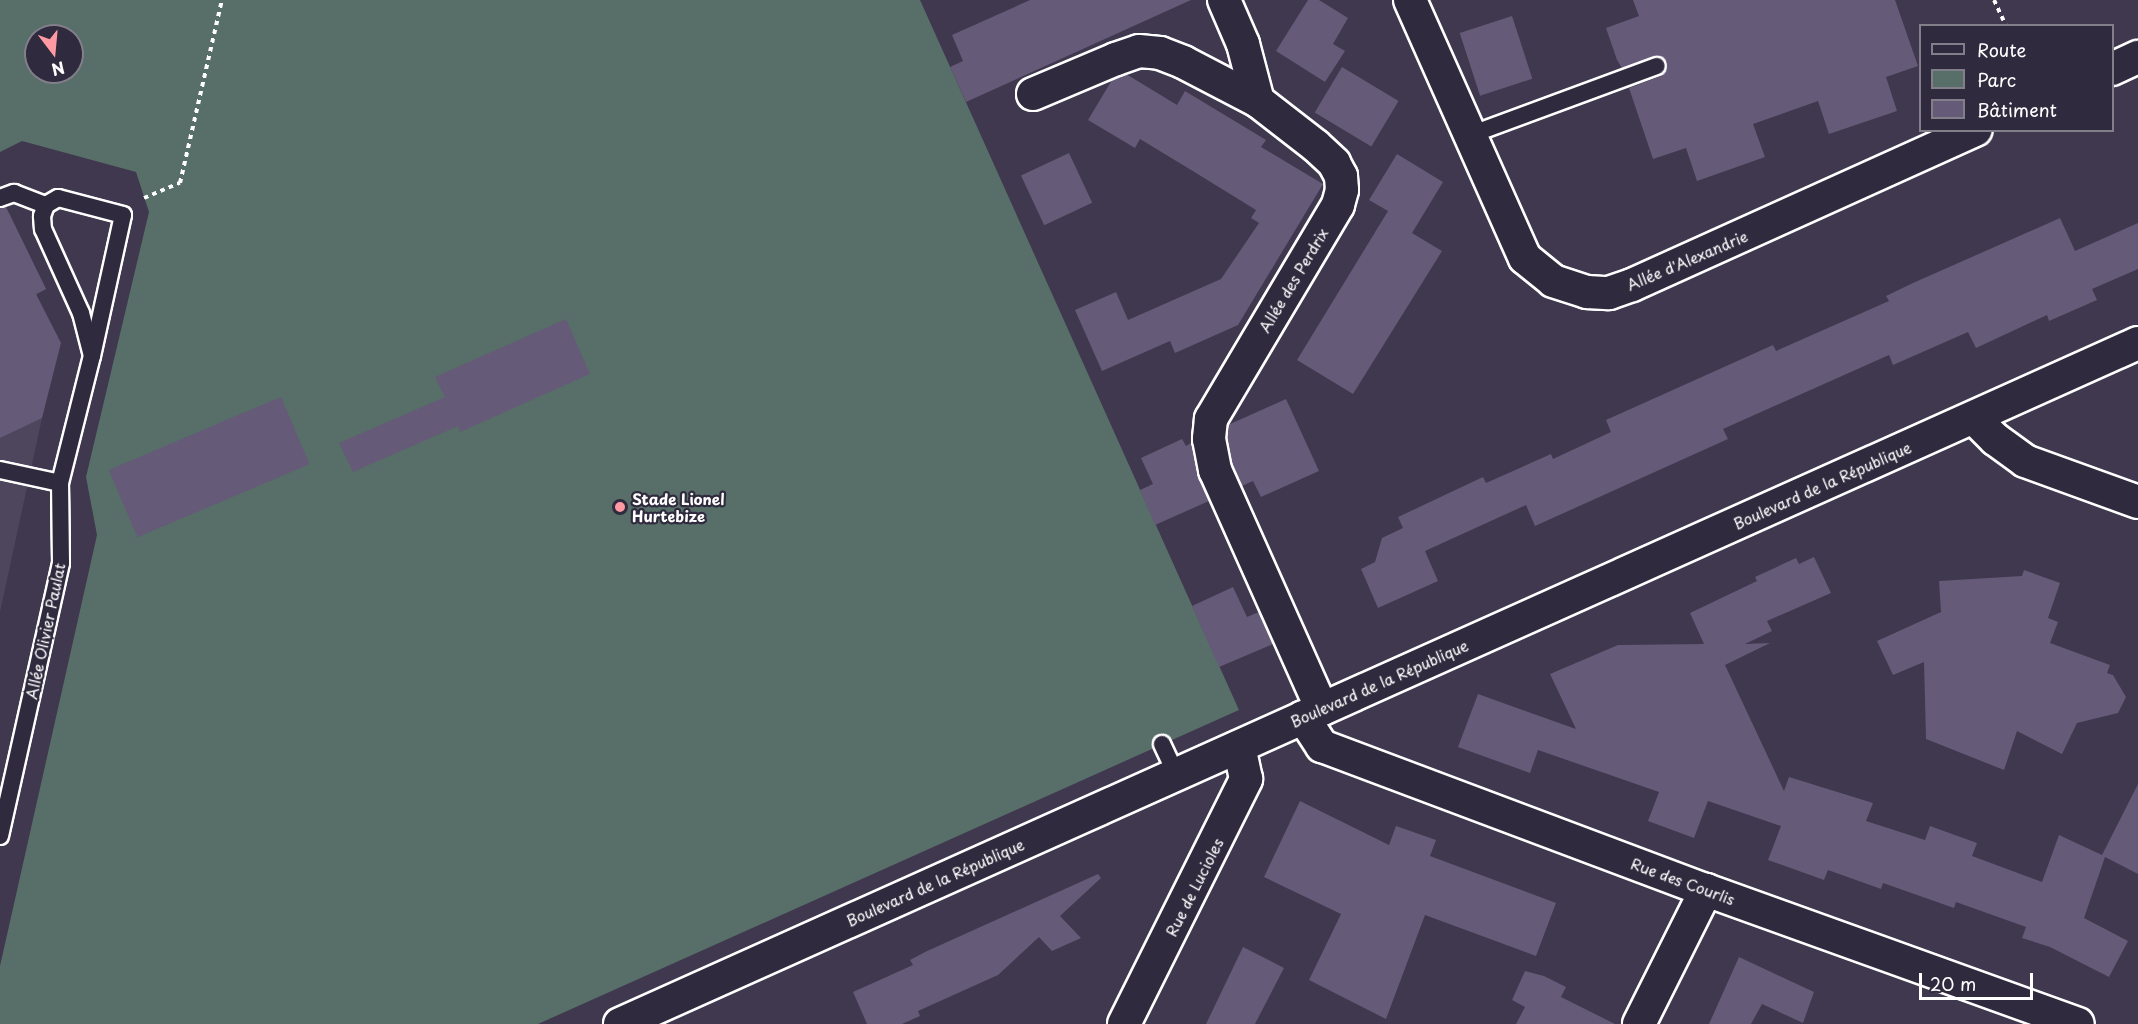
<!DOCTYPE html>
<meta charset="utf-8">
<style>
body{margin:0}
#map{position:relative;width:2138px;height:1024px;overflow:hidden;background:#3f384e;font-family:"Playpen Sans",sans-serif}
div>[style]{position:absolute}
.built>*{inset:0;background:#4e465d}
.green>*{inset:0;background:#586e69}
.building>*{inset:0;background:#655a77;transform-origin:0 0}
.path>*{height:4px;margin-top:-2px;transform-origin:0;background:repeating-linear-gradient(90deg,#fff 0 4.5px,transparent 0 9px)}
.roads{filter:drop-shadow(2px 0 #fff) drop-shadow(-2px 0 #fff) drop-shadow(0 2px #fff) drop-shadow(0 -2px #fff)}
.service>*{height:16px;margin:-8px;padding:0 8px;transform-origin:8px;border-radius:8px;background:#2f2a3d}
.minor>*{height:32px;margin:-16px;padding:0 16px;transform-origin:16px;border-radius:16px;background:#2f2a3d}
.dots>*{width:16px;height:16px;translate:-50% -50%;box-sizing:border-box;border:3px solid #2f2a3d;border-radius:50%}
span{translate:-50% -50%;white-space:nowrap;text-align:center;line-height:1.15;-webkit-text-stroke:4.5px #2f2a3d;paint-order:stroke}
.street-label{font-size:15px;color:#fff}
.poi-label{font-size:15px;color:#fff;font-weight:700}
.left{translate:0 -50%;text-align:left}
.legend{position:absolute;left:1919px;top:24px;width:195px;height:108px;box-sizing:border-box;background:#2f2a3d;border:2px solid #827f8b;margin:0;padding:8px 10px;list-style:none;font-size:18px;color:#fff}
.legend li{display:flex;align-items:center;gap:12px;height:30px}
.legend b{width:30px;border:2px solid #827f8b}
.north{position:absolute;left:24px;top:24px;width:60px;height:60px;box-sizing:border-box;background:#2f2a3d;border:2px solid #827f8b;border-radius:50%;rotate:164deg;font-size:16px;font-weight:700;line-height:24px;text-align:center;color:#fff}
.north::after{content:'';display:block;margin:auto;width:21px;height:27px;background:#ff9aa2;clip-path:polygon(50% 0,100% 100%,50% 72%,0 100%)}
.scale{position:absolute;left:1919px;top:973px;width:114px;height:27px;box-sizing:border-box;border:3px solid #fff;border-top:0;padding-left:8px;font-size:18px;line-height:21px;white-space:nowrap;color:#fff;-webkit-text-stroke:4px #2f2a3d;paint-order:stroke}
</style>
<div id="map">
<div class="built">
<i style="clip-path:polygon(9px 213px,46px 289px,36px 295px,42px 418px,0 612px,0 217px)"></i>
</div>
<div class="green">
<i style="clip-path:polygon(evenodd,0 0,920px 0,1239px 710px,538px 1024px,0 1024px,0 966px,97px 535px,86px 477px,149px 212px,136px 172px,22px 141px,0 152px,0 0,36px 36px,72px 36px,72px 72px,36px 72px,36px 36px)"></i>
</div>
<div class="building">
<i style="clip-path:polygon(1030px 0,1191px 0,966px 102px,950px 67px,963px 61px,952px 35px)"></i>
<i style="clip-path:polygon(1308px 0,1319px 0,1348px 18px,1333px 44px,1345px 51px,1325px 82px,1276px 51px)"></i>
<i style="clip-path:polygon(1633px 0,1895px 0,1918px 66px,1886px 77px,1897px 111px,1829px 134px,1818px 101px,1753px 124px,1765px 157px,1697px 181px,1686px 148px,1653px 159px,1629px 88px,1661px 76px,1667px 68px,1667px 62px,1659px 56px,1654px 56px,1622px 68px,1617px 60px,1606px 28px,1639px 16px)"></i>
<i style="left:1512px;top:16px;width:66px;height:55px;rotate:72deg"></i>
<i style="left:1342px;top:67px;width:66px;height:53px;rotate:31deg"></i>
<i style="clip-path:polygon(1126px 74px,1177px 105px,1185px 91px,1266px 140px,1261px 147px,1323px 184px,1238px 325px,1175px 353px,1170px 341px,1102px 371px,1075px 310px,1116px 292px,1128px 320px,1221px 279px,1259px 223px,1251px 218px,1256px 210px,1196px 173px,1140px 139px,1135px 148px,1088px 120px,1112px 80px)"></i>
<i style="left:1069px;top:153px;width:55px;height:53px;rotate:65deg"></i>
<i style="clip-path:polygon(1397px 154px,1443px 182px,1412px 233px,1442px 251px,1353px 394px,1297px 360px,1388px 211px,1369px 200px)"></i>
<i style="clip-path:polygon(6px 207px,46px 289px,36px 294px,61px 343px,42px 418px,0 438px,0 208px)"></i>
<i style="clip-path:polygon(2060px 218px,2075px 251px,2138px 223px,2138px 269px,2092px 289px,2097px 300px,2049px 321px,2047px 315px,1976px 348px,1968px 332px,1893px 365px,1889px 355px,1723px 429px,1728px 439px,1535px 526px,1526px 505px,1425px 551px,1438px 581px,1378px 608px,1361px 569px,1375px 562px,1382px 538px,1403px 528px,1398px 517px,1483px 477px,1486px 483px,1551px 454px,1553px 459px,1611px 432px,1606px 420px,1773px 345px,1776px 351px,1889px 301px,1886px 296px,1913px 283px)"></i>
<i style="clip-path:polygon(566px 319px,590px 374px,460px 432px,458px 426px,353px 472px,339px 443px,445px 397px,435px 377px)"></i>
<i style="left:281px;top:397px;width:73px;height:187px;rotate:67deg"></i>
<i style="clip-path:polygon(1286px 399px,1319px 471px,1261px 497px,1253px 481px,1242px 486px,1232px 465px,1227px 438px,1228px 425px)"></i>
<i style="clip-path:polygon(1182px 439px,1186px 446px,1191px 443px,1197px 474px,1209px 501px,1155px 525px,1140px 490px,1153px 484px,1141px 458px)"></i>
<i style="clip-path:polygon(1814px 557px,1831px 593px,1767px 621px,1772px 631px,1745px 644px,1770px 643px,1725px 665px,1784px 791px,1789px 777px,1873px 803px,1866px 821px,1925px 840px,1930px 826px,1977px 843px,1972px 856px,2042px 882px,2059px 835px,2102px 855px,2138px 784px,2138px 874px,2105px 857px,2084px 918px,2128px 941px,2109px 977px,2050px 947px,2022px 938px,2026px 927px,1956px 902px,1954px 908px,1883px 883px,1881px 889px,1828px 870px,1824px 880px,1768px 860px,1781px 826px,1708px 801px,1694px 838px,1648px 821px,1659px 792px,1538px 750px,1530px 773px,1458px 747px,1478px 694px,1576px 729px,1550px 674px,1618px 645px,1704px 644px,1690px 613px,1757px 581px,1755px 577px,1796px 558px,1799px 564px)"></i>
<i style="clip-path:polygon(2024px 570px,2060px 583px,2048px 618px,2058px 622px,2050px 643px,2110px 665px,2107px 673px,2113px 675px,2126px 697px,2118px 713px,2077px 723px,2062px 754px,2017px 731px,2004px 770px,1926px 739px,1924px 662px,1893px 675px,1877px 641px,1941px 612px,1939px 581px,2022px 576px)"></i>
<i style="clip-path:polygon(1233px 587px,1247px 617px,1259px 612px,1273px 644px,1219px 667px,1192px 606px)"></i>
<i style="clip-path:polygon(1300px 801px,1389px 845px,1396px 826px,1436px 840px,1430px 856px,1556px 903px,1536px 956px,1425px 915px,1386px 1019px,1309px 980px,1341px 914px,1264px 877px)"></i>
<i style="clip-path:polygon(1098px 874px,1101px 878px,1060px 916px,1081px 938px,1052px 951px,1039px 937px,998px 975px,918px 1011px,920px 1016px,902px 1024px,867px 1024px,853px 992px,913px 965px,910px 960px,925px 952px)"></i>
<i style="clip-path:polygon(1243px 947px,1284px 968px,1255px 1024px,1206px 1024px)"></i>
<i style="clip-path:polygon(1739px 957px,1814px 992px,1803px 1023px,1762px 1004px,1751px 1024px,1709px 1024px)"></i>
<i style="clip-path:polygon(1525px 971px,1544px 976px,1566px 987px,1561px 997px,1615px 1024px,1516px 1024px,1525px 1007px,1512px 1000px)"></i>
</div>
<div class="path">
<i style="left:1994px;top:0;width:29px;rotate:65deg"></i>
<i style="left:144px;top:198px;width:39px;rotate:-23deg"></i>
<i style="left:180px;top:183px;width:188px;rotate:-77.1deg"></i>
</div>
<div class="roads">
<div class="service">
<i style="left:1470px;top:135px;width:199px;rotate:-20.3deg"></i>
<i style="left:0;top:198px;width:15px;rotate:-20deg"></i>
<i style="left:14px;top:193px;width:34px;rotate:21deg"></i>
<i style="left:0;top:470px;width:61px;rotate:12.2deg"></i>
<i style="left:1162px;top:744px;width:33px;rotate:65deg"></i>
<i style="left:0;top:836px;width:280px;rotate:-77.4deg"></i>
<i style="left:61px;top:563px;width:80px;rotate:-90.7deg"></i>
<i style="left:60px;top:483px;width:131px;rotate:-75.9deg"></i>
<i style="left:92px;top:356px;width:144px;rotate:-77.6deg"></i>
<i style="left:123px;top:215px;width:67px;rotate:-165.3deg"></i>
<i style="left:58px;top:198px;width:14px;rotate:150deg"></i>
<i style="left:46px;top:205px;width:12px;rotate:110deg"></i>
<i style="left:42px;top:216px;width:13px;rotate:86deg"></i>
<i style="left:43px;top:229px;width:92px;rotate:65.7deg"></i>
<i style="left:81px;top:313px;width:44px;rotate:75.7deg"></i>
</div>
<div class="minor">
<i style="left:1224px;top:0;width:48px;rotate:66.6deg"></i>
<i style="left:1243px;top:44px;width:59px;rotate:75.3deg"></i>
<i style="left:1410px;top:0;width:282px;rotate:66deg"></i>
<i style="left:1525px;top:258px;width:36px;rotate:39deg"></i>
<i style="left:1553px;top:281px;width:36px;rotate:18deg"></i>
<i style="left:1587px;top:292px;width:22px;rotate:3deg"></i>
<i style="left:1609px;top:293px;width:24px;rotate:-19deg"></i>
<i style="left:1632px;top:285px;width:377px;rotate:-24.3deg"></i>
<i style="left:2112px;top:69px;width:29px;rotate:-25deg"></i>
<i style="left:1033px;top:94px;width:90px;rotate:-22.9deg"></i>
<i style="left:1116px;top:59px;width:24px;rotate:-19deg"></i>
<i style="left:1139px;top:51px;width:21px;rotate:5deg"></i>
<i style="left:1160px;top:53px;width:25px;rotate:21deg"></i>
<i style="left:1183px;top:62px;width:85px;rotate:27.5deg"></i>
<i style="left:1258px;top:101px;width:73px;rotate:37.8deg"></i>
<i style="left:1316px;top:146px;width:25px;rotate:43deg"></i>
<i style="left:1334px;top:163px;width:15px;rotate:62deg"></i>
<i style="left:1341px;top:176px;width:14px;rotate:86deg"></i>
<i style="left:1342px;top:190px;width:16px;rotate:105deg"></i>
<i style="left:1338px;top:205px;width:249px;rotate:120.7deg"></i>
<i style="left:1211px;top:419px;width:20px;rotate:96deg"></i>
<i style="left:1209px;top:439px;width:32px;rotate:79deg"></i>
<i style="left:1215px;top:470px;width:262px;rotate:65.9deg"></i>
<i style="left:1974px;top:418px;width:30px;rotate:45deg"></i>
<i style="left:1995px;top:439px;width:37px;rotate:36deg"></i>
<i style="left:2025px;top:461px;width:120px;rotate:19.9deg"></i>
<i style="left:1303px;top:717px;width:35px;rotate:57deg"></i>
<i style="left:1322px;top:746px;width:410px;rotate:20.6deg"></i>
<i style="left:1706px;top:890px;width:395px;rotate:19.8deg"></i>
<i style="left:620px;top:1024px;width:1664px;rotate:-24.16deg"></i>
<i style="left:1124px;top:1024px;width:274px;rotate:-63.5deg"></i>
<i style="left:1246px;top:779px;width:33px;rotate:-102deg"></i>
<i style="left:1639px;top:1024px;width:150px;rotate:-63.4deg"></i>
</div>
</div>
<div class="dots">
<i style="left:620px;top:507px;background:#ff9aa2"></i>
</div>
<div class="street-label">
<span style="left:1687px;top:260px;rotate:-23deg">Allée d'Alexandrie</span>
<span style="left:1293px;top:280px;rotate:-59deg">Allée des Perdrix</span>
<span style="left:1822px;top:485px;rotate:-24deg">Boulevard de la République</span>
<span style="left:45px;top:631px;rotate:-78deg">Allée Olivier Paulat</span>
<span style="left:1379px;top:683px;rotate:-24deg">Boulevard de la République</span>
<span style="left:1683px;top:881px;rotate:20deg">Rue des Courlis</span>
<span style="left:935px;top:882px;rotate:-24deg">Boulevard de la République</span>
<span style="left:1194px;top:887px;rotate:-63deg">Rue de Lucioles</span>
</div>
<div class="poi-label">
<span class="left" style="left:632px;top:507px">Stade Lionel<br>Hurtebize</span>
</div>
<ul class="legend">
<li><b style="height:8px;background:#2f2a3d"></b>Route</li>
<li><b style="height:16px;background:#586e69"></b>Parc</li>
<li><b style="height:16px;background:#655a77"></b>Bâtiment</li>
</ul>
<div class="north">N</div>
<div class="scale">20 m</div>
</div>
